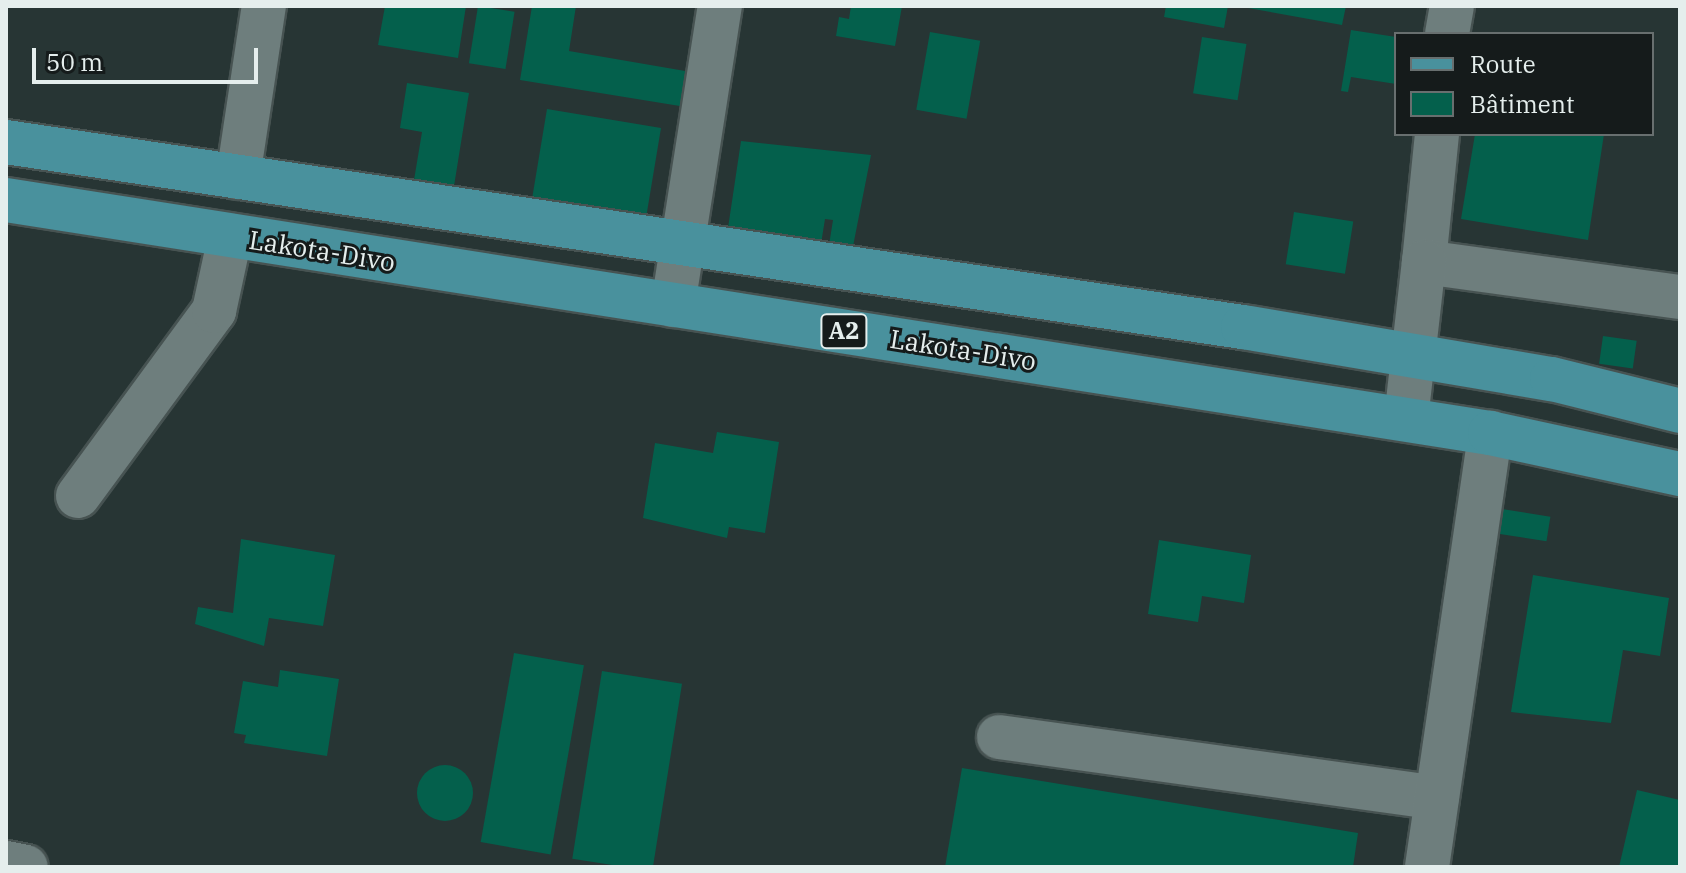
<!DOCTYPE html>
<meta charset="utf-8">
<style>
body{margin:0}
#map{position:relative;width:1686px;height:873px;overflow:hidden;background:#273534;font-family:"IBM Plex Serif",serif}
div>[style]{position:absolute}
.building>*{inset:0;background:#04604c;transform-origin:0 0}
.round{border-radius:50%}
.roads{filter:drop-shadow(2px 0 #475352) drop-shadow(-2px 0 #475352) drop-shadow(0 2px #475352) drop-shadow(0 -2px #475352)}
.minor>*{height:44px;margin:-22px;padding:0 22px;transform-origin:22px;border-radius:22px;background:#6e7e7d}
.major>*{height:44px;margin:-22px;padding:0 22px;transform-origin:22px;border-radius:22px;background:#49919d}
span{translate:-50% -50%;white-space:nowrap;text-align:center;line-height:1.15;-webkit-text-stroke:6px #151b1b;paint-order:stroke}
.shield-label span{padding:2px 6px;background:#151b1b;border:2px solid;border-radius:6px;-webkit-text-stroke-width:0}
.shield-label{font-size:24px;color:#e5eeed;font-weight:700}
.street-label{font-size:26px;color:#e5eeed}
.frame{position:absolute;inset:0;border:8px solid #e5eeed;pointer-events:none}
.legend{position:absolute;left:1394px;top:32px;width:260px;height:104px;box-sizing:border-box;background:#151b1b;border:2px solid #686f6f;margin:0;padding:10px 14px;list-style:none;font-size:24px;color:#e5eeed}
.legend li{display:flex;align-items:center;gap:16px;height:40px}
.legend b{width:40px;border:2px solid #686f6f}
.scale{position:absolute;left:32px;top:48px;width:226px;height:36px;box-sizing:border-box;border:4px solid #e5eeed;border-top:0;padding-left:10px;font-size:24px;line-height:28px;white-space:nowrap;color:#e5eeed;-webkit-text-stroke:6px #151b1b;paint-order:stroke}
</style>
<div id="map">
<div class="building">
<i style="clip-path:polygon(385px 6px,466px 6px,458px 58px,378px 45px)"></i>
<i style="left:478px;top:6px;width:37px;height:58px;rotate:9deg"></i>
<i style="clip-path:polygon(532px 6px,576px 6px,569px 51px,691px 72px,686px 107px,520px 80px)"></i>
<i style="clip-path:polygon(851px 6px,902px 6px,895px 46px,836px 36px,839px 17px,849px 19px)"></i>
<i style="clip-path:polygon(1166px 6px,1228px 6px,1224px 28px,1164px 17px)"></i>
<i style="clip-path:polygon(1237px 6px,1346px 6px,1342px 25px)"></i>
<i style="clip-path:polygon(1351px 30px,1396px 37px,1396px 84px,1351px 77px,1348px 92px,1341px 91px)"></i>
<i style="left:930px;top:32px;width:51px;height:79px;rotate:10deg"></i>
<i style="left:1202px;top:37px;width:45px;height:57px;rotate:9deg"></i>
<i style="clip-path:polygon(407px 83px,469px 93px,450px 211px,413px 186px,422px 132px,400px 128px)"></i>
<i style="clip-path:polygon(547px 109px,661px 128px,646px 218px,528px 223px)"></i>
<i style="clip-path:polygon(1475px 134px,1604px 134px,1588px 240px,1461px 219px)"></i>
<i style="clip-path:polygon(741px 141px,871px 155px,845px 287px,823px 283px,833px 220px,825px 219px,821px 244px,728px 228px)"></i>
<i style="left:1294px;top:212px;width:60px;height:53px;rotate:9deg"></i>
<i style="left:1603px;top:336px;width:34px;height:28px;rotate:8deg"></i>
<i style="clip-path:polygon(717px 432px,779px 442px,765px 533px,729px 527px,727px 538px,643px 518px,655px 443px,713px 453px)"></i>
<i style="left:1502px;top:509px;width:49px;height:25px;rotate:9deg"></i>
<i style="clip-path:polygon(241px 539px,335px 555px,323px 626px,269px 618px,264px 646px,195px 624px,198px 607px,233px 613px)"></i>
<i style="clip-path:polygon(1159px 540px,1251px 555px,1244px 603px,1202px 596px,1198px 622px,1148px 614px)"></i>
<i style="clip-path:polygon(1533px 575px,1669px 598px,1660px 656px,1623px 650px,1611px 723px,1511px 712px)"></i>
<i style="left:514px;top:653px;width:71px;height:192px;rotate:10deg"></i>
<i style="clip-path:polygon(280px 670px,339px 679px,327px 756px,244px 743px,246px 735px,234px 733px,243px 681px,278px 687px)"></i>
<i style="left:602px;top:671px;width:81px;height:190px;rotate:9deg"></i>
<i class="round" style="left:417px;top:765px;width:56px;height:56px"></i>
<i style="clip-path:polygon(962px 768px,1358px 833px,1353px 867px,945px 867px)"></i>
<i style="clip-path:polygon(1637px 790px,1680px 800px,1680px 867px,1619px 867px)"></i>
</div>
<div class="roads">
<div class="minor">
<i style="left:1447px;top:34px;width:28px;rotate:-80deg"></i>
<i style="left:1437px;top:134px;width:129px;rotate:95.8deg"></i>
<i style="left:1424px;top:262px;width:258px;rotate:7.8deg"></i>
<i style="left:238px;top:177px;width:173px;rotate:-81.4deg"></i>
<i style="left:673px;top:305px;width:303px;rotate:-81.1deg"></i>
<i style="left:1406px;top:419px;width:158px;rotate:-83.5deg"></i>
<i style="left:78px;top:496px;width:230px;rotate:-53.7deg"></i>
<i style="left:214px;top:311px;width:76px;rotate:-77.8deg"></i>
<i style="left:999px;top:737px;width:442px;rotate:7.9deg"></i>
<i style="left:6px;top:863px;width:20px;rotate:11deg"></i>
<i style="left:1427px;top:867px;width:439px;rotate:-81.7deg"></i>
</div>
<div class="major">
<i style="left:6px;top:142px;width:1251px;rotate:8.51deg"></i>
<i style="left:1243px;top:327px;width:313px;rotate:9.6deg"></i>
<i style="left:1552px;top:379px;width:132px;rotate:14deg"></i>
<i style="left:6px;top:200px;width:1502px;rotate:8.92deg"></i>
<i style="left:1490px;top:433px;width:194px;rotate:12.2deg"></i>
</div>
</div>
<div class="shield-label">
<span style="left:844px;top:331px">A2</span>
</div>
<div class="street-label">
<span style="left:322px;top:251px;rotate:9deg">Lakota-Divo</span>
<span style="left:963px;top:350px;rotate:9deg">Lakota-Divo</span>
</div>
<div class="frame"></div>
<ul class="legend">
<li><b style="height:10px;background:#49919d"></b>Route</li>
<li><b style="height:22px;background:#04604c"></b>Bâtiment</li>
</ul>
<div class="scale">50 m</div>
</div>
